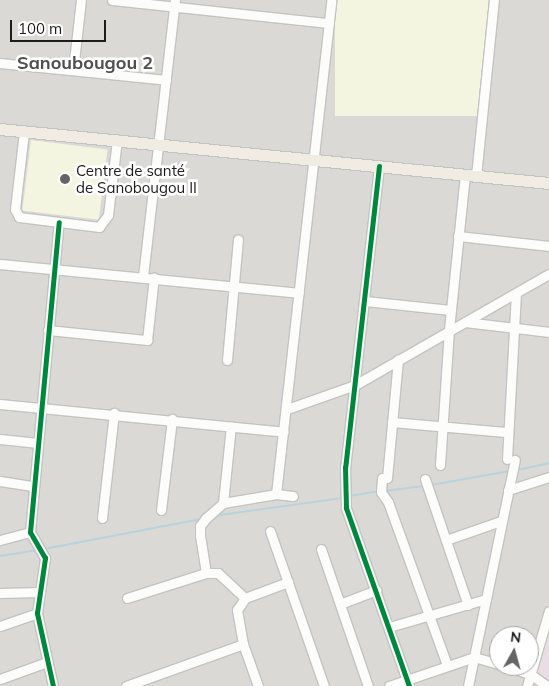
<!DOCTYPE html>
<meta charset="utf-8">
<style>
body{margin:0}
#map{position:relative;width:549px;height:686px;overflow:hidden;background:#ebeae5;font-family:Mulish,sans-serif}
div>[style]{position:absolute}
.residential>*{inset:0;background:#dad9d6}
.industrial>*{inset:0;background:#e8dee3}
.education>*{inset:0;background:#f4f5e0;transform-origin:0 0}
.stream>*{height:2px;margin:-1px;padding:0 1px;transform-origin:1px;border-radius:1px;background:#b9d3dd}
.roads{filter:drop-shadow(1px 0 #c3c3c1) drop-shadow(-1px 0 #c3c3c1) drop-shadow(0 1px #c3c3c1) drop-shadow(0 -1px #c3c3c1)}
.minor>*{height:9px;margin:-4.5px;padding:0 4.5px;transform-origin:4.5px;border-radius:4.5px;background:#fcfcfb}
.major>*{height:11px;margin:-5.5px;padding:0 5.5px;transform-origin:5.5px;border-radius:5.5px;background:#f0ece3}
.cycleway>*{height:5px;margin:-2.5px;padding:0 2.5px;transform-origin:2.5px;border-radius:2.5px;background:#00873e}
.dots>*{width:14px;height:14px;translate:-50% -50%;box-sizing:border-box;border:2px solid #fff;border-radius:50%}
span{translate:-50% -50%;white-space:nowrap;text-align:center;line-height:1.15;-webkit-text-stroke:5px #fff;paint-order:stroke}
.poi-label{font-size:15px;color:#1c1c1c}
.left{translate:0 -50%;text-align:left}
.quarter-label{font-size:18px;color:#4f4f4f;font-weight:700}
.north{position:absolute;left:489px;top:626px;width:50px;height:50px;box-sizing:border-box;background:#fff;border:1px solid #a4a4a4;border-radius:50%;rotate:7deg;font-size:14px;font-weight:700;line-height:20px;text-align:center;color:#1c1c1c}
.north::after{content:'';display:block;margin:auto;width:18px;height:22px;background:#646462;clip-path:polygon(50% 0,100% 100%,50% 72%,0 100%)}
.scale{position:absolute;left:10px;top:20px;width:96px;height:22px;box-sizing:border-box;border:2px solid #1c1c1c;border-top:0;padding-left:6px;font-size:15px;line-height:18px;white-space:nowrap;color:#1c1c1c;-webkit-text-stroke:4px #fff;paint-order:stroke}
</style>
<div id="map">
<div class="residential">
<i style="clip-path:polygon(evenodd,0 0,549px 0,549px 633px,534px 686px,0 686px,0 0,499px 636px,529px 636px,529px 666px,499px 666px,499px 636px)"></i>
</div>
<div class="industrial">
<i style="clip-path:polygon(549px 633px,549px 686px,534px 686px)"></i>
</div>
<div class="education">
<i style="left:335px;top:0;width:154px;height:116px"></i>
<i style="left:31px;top:140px;width:77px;height:71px;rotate:7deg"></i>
</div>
<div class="stream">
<i style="left:517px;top:470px;width:33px;rotate:-12deg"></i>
<i style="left:431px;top:485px;width:80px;rotate:-10deg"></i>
<i style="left:384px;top:491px;width:40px;rotate:-7.1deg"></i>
<i style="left:349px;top:496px;width:30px;rotate:-9deg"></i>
<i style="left:213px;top:516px;width:130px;rotate:-7.9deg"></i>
<i style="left:44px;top:549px;width:160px;rotate:-10.8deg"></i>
<i style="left:0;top:556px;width:37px;rotate:-9deg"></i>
</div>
<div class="roads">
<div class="minor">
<i style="left:112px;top:0;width:218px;rotate:6.1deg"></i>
<i style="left:0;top:63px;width:167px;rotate:5.8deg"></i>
<i style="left:73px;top:70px;width:70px;rotate:-83.5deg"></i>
<i style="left:24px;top:132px;width:78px;rotate:96.7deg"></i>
<i style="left:15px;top:209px;width:9px;rotate:63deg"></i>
<i style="left:19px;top:217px;width:81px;rotate:7.1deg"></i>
<i style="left:99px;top:227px;width:15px;rotate:-53deg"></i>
<i style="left:108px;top:215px;width:76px;rotate:-83.2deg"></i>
<i style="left:379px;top:166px;width:303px;rotate:96.4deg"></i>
<i style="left:345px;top:467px;width:41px;rotate:88.6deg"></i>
<i style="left:346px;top:508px;width:189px;rotate:70.5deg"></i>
<i style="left:476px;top:176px;width:177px;rotate:-84.2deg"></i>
<i style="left:458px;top:236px;width:92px;rotate:6.3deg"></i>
<i style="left:0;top:264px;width:300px;rotate:5.5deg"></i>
<i style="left:143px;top:276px;width:278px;rotate:-83.4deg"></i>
<i style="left:365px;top:301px;width:86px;rotate:6deg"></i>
<i style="left:465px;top:322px;width:85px;rotate:6.8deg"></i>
<i style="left:48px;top:330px;width:100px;rotate:5.8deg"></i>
<i style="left:147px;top:340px;width:63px;rotate:-83.7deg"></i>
<i style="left:227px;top:360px;width:121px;rotate:-84.8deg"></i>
<i style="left:0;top:404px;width:285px;rotate:5.6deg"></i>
<i style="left:287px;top:409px;width:72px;rotate:-19.4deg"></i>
<i style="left:355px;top:385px;width:224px;rotate:-29.8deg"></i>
<i style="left:392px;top:422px;width:114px;rotate:5deg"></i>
<i style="left:0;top:439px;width:36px;rotate:6deg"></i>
<i style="left:507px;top:459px;width:166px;rotate:-86.9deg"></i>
<i style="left:440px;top:465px;width:136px;rotate:-86.2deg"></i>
<i style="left:449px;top:329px;width:155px;rotate:-84.1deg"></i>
<i style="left:382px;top:478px;width:14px;rotate:94deg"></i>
<i style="left:381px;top:492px;width:12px;rotate:55deg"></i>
<i style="left:388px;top:502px;width:173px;rotate:70.1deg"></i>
<i style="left:387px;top:478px;width:119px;rotate:-84.7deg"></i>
<i style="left:425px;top:479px;width:133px;rotate:71.2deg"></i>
<i style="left:0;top:481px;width:33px;rotate:9deg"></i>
<i style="left:508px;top:490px;width:43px;rotate:-17.6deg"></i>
<i style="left:276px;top:494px;width:497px;rotate:-83.6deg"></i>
<i style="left:223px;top:503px;width:77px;rotate:-84.1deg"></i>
<i style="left:161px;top:510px;width:92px;rotate:-83.1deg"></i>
<i style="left:102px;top:518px;width:106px;rotate:-83.5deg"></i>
<i style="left:270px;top:531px;width:164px;rotate:70.8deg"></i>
<i style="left:0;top:540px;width:31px;rotate:-15deg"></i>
<i style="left:446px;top:540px;width:58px;rotate:-19.1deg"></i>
<i style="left:321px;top:549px;width:145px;rotate:71.1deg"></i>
<i style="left:206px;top:573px;width:37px;rotate:-99deg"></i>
<i style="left:200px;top:536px;width:10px;rotate:-90deg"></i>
<i style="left:200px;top:526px;width:10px;rotate:-53deg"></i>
<i style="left:206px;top:518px;width:23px;rotate:-41deg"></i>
<i style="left:223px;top:503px;width:54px;rotate:-9.6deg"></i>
<i style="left:276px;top:494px;width:17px;rotate:7deg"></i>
<i style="left:0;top:593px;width:40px;rotate:-1.4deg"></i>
<i style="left:127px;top:598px;width:83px;rotate:-17.6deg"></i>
<i style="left:206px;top:573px;width:12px"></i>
<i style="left:218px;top:573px;width:37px;rotate:43deg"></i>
<i style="left:340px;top:604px;width:39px;rotate:-21deg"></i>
<i style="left:0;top:626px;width:39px;rotate:-19deg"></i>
<i style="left:389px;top:627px;width:101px;rotate:-16.1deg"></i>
<i style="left:243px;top:644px;width:45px;rotate:70.3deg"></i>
<i style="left:505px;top:666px;width:26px;rotate:18deg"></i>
<i style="left:530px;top:674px;width:21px;rotate:35deg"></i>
<i style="left:0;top:679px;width:50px;rotate:-19.9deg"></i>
<i style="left:53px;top:686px;width:75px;rotate:-102.4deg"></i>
<i style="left:37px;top:613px;width:56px;rotate:-81.7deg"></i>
<i style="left:45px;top:558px;width:30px;rotate:-120deg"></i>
<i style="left:30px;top:532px;width:311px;rotate:-84.7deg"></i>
<i style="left:126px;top:686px;width:124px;rotate:-19.7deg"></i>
<i style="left:243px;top:644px;width:35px;rotate:-100deg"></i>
<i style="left:237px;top:610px;width:14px;rotate:-56deg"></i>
<i style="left:245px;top:598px;width:46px;rotate:-20.4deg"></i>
<i style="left:389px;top:686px;width:90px;rotate:-18.8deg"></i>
<i style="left:474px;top:657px;width:26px;rotate:16deg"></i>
<i style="left:468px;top:686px;width:231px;rotate:-78.3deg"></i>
<i style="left:527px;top:686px;width:78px;rotate:-73.7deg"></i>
</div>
<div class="major">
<i style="left:0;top:129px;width:552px;rotate:5.62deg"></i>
</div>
</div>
<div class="cycleway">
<i style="left:379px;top:166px;width:303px;rotate:96.4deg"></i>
<i style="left:345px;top:467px;width:41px;rotate:88.6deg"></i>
<i style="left:346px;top:508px;width:189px;rotate:70.5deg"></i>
<i style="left:53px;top:686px;width:75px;rotate:-102.4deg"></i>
<i style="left:37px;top:613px;width:56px;rotate:-81.7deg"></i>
<i style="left:45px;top:558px;width:30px;rotate:-120deg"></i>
<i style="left:30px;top:532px;width:311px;rotate:-84.7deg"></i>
</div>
<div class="dots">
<i style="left:65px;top:179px;background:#646462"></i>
</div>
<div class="poi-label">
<span class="left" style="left:76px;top:179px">Centre de santé<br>de Sanobougou II</span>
</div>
<div class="quarter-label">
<span style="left:85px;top:63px">Sanoubougou 2</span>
</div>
<div class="north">N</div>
<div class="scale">100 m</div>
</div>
